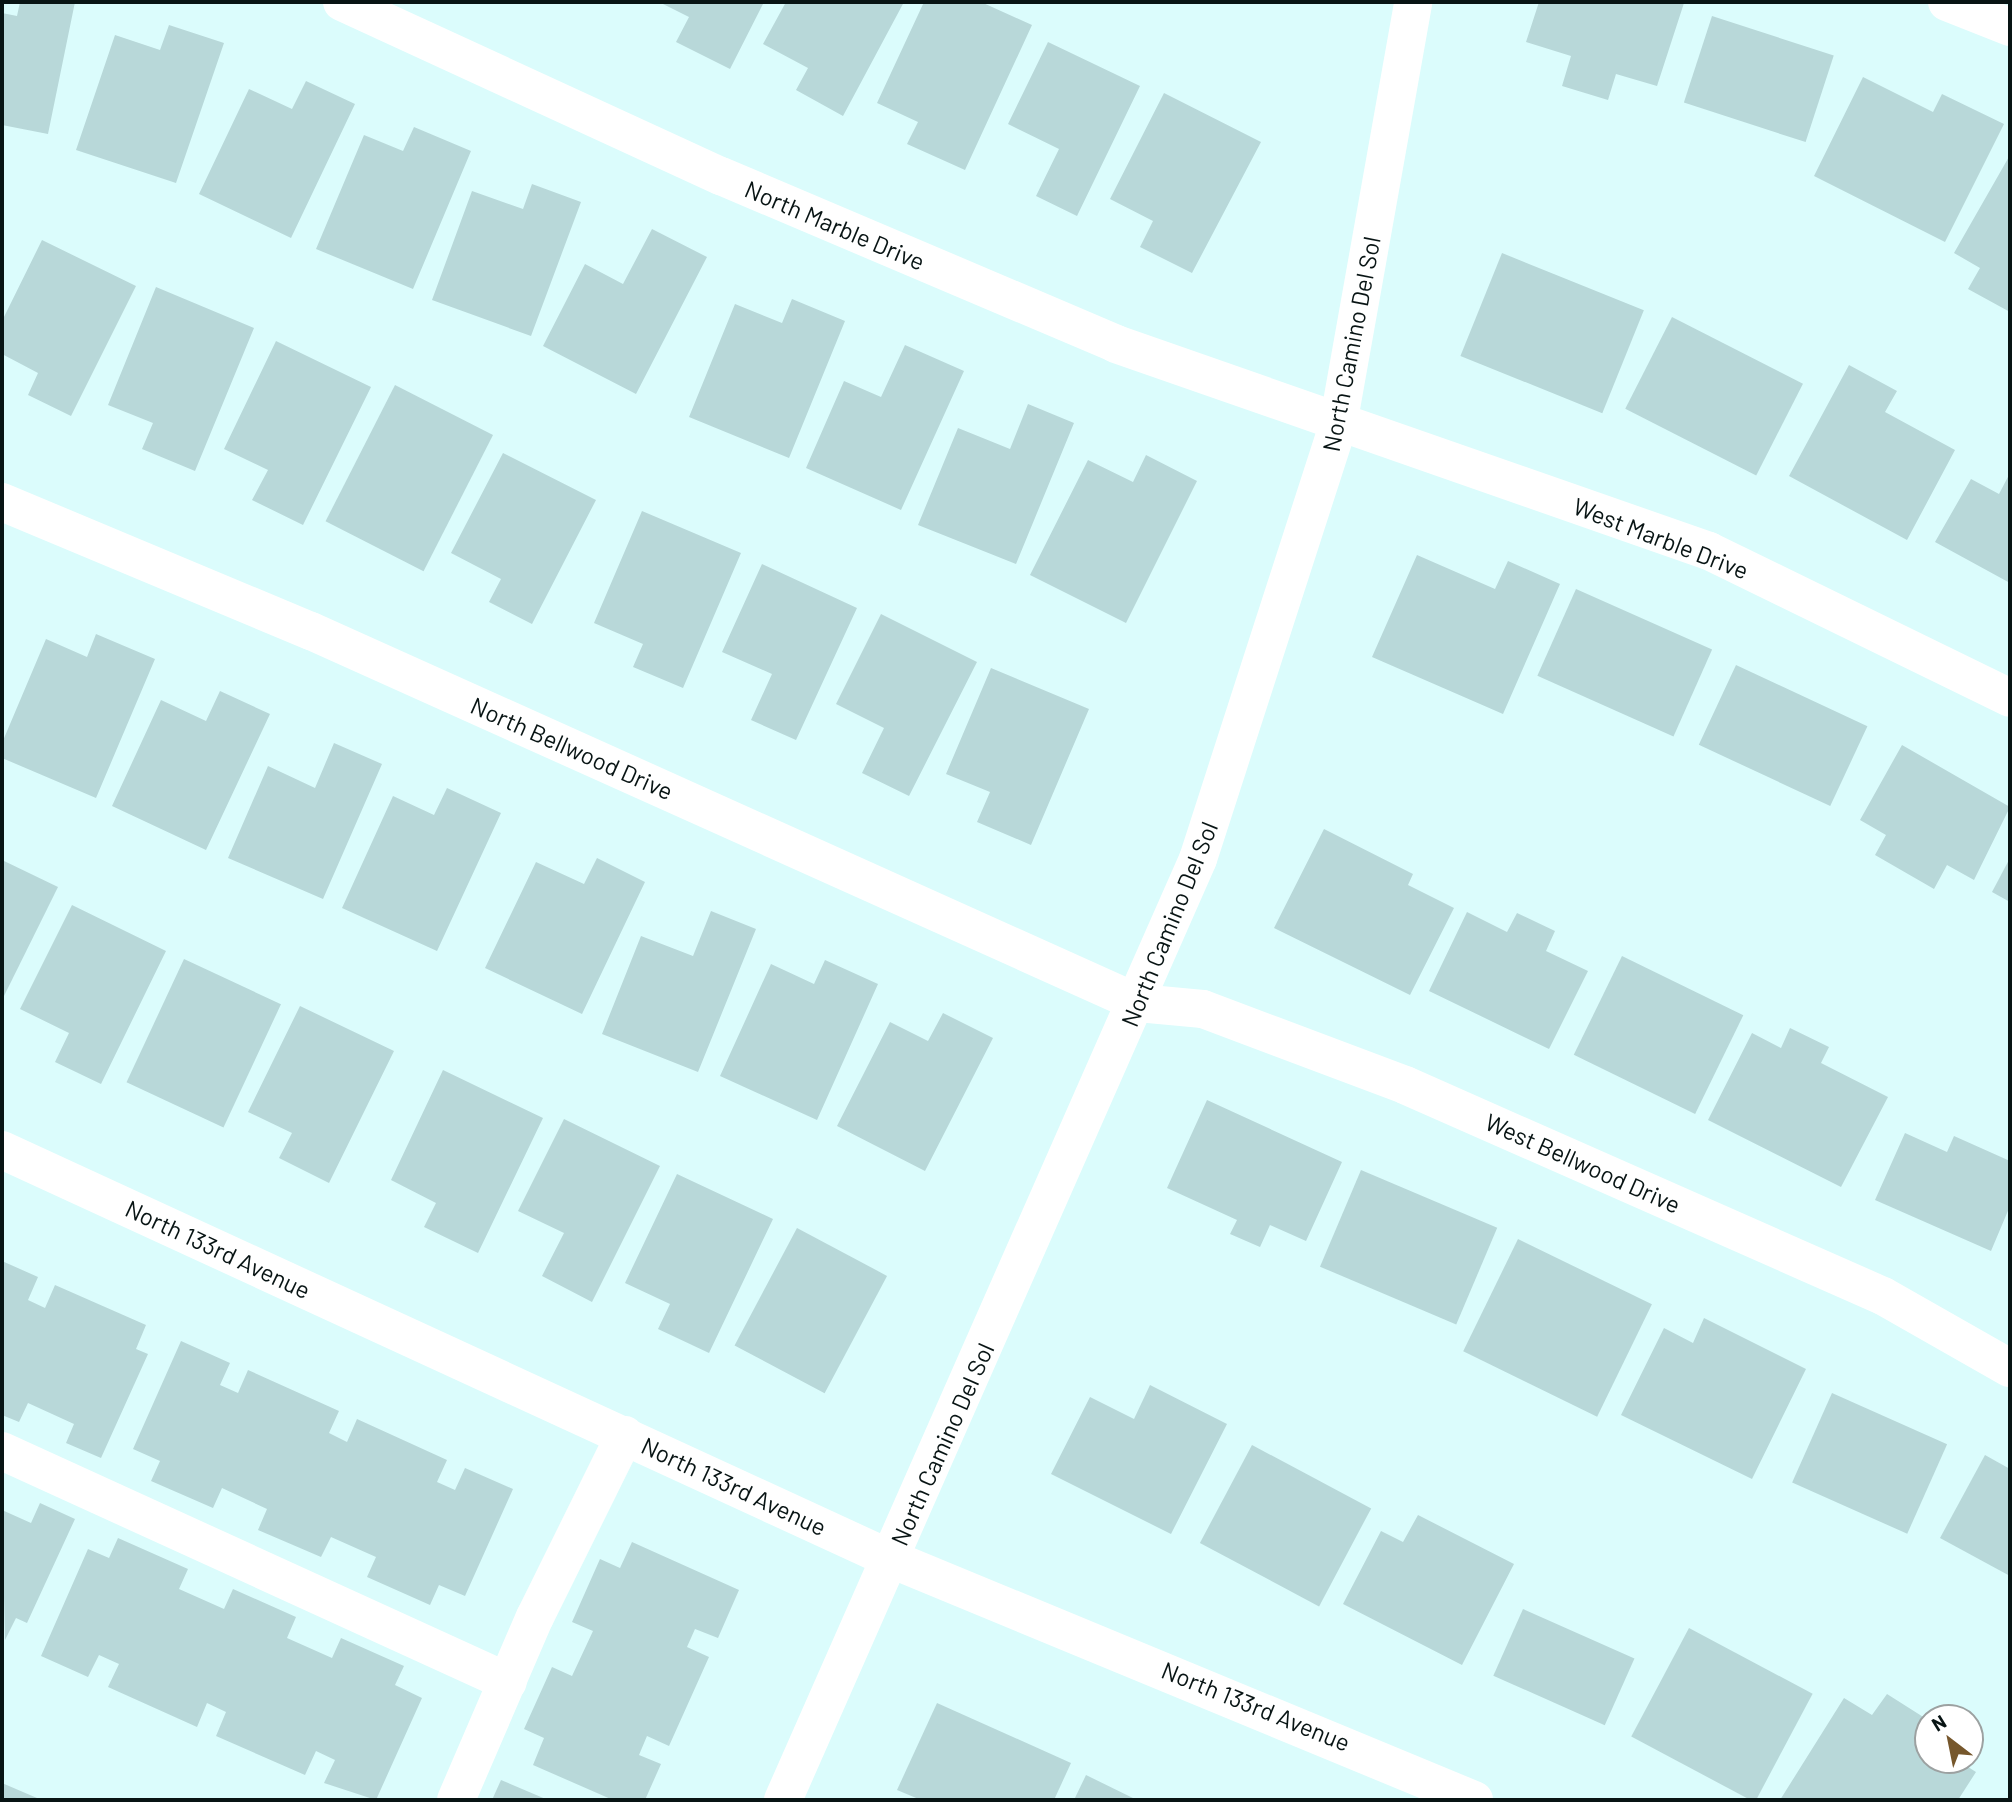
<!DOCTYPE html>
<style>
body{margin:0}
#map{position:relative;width:2012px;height:1802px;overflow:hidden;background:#dbfcfc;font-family:Barlow,sans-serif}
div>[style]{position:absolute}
.building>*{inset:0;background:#b8d8d9;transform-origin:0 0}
.minor>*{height:38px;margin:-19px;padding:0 19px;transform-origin:19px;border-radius:19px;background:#fff}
span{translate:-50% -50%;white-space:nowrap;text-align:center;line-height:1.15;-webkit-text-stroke:7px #fff;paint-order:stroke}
.street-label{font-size:24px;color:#081414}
.frame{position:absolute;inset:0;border:4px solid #081414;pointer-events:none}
.north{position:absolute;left:1914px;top:1704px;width:70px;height:70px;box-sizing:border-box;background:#fff;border:2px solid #9ca1a1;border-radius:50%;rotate:328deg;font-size:19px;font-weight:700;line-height:28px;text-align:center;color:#081414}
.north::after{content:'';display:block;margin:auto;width:24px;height:32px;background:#76572c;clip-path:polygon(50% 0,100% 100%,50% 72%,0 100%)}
</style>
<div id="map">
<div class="building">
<i style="clip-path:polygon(20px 2px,75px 2px,48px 134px,2px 125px,2px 13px,17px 16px)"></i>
<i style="clip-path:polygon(659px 2px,764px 2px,730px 69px,676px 42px,689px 17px)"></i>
<i style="clip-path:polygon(786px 2px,904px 2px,843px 116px,796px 90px,808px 68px,763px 44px)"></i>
<i style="clip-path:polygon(924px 2px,981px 2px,1032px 25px,965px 170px,907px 144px,918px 122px,877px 103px)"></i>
<i style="clip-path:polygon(1539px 2px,1684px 3px,1657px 86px,1616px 74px,1608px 100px,1562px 86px,1571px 56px,1526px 42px)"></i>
<i style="left:1712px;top:16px;width:128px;height:91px;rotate:18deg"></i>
<i style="clip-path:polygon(169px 25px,224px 43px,176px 183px,76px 150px,115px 35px,160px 50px)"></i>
<i style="clip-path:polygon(1048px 42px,1140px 86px,1077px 216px,1036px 196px,1059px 149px,1008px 124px)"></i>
<i style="clip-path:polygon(1863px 77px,1933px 112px,1942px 94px,2004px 124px,1945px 242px,1814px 176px)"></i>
<i style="clip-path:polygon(306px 81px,355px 104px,291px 238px,199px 194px,249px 89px,292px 109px)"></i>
<i style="clip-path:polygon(1164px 93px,1261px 142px,1192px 273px,1140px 247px,1153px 221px,1110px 199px)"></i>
<i style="clip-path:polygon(414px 127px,471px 151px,413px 289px,316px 249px,364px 135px,403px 151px)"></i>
<i style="clip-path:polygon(2010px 155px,2010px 312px,1968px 289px,1980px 268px,1954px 253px)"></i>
<i style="clip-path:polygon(532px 184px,581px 202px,531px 336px,432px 300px,472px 191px,523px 209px)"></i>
<i style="clip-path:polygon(652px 229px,707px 257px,636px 394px,543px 346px,585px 264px,623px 284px)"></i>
<i style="clip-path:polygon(42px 240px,136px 286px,71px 416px,28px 395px,38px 373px,2px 354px,2px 321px)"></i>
<i style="left:1502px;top:253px;width:153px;height:111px;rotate:22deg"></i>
<i style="clip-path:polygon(156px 287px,254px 328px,195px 471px,142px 449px,153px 423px,108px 405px)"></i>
<i style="clip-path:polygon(792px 299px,845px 321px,789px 458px,689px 417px,735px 304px,782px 323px)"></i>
<i style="left:1672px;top:317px;width:147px;height:103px;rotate:27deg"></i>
<i style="clip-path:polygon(276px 341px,371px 387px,303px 525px,252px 500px,268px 470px,224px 449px)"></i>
<i style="clip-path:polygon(905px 345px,964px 371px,901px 510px,806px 468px,844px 381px,881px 397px)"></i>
<i style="clip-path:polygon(1849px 365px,1897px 391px,1885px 412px,1955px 450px,1907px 540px,1789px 476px)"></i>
<i style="left:395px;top:385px;width:110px;height:153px;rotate:27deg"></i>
<i style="clip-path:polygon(1028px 404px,1074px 423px,1016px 564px,918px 525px,958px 428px,1010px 449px)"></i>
<i style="clip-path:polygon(503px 453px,596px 500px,532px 624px,489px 602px,501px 579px,451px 553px)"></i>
<i style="clip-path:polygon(1146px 455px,1197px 481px,1126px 623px,1030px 575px,1088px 460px,1133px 482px)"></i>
<i style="clip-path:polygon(2010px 473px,2010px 583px,1935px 542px,1971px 479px,1999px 494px)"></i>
<i style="clip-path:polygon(642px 511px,741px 553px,683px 688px,633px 667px,643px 644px,594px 623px)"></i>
<i style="clip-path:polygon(1417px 555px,1495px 589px,1508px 561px,1560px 584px,1503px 714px,1372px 657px)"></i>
<i style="clip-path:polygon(762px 564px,857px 608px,796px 740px,751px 720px,772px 674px,722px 652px)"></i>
<i style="left:1576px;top:589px;width:149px;height:95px;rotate:24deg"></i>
<i style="clip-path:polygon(881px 614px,977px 662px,909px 796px,862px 773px,884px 728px,836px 704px)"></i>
<i style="clip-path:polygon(96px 634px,155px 659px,96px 798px,2px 758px,2px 743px,46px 639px,87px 657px)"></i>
<i style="left:1736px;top:665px;width:145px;height:88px;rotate:25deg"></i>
<i style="clip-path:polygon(991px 668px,1089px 709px,1031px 845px,977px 822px,990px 792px,946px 774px)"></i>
<i style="clip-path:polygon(220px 691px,270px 714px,206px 850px,112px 806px,161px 700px,206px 721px)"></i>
<i style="clip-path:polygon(334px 743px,382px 764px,323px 899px,228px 858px,268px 766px,315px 788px)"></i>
<i style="clip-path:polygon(1902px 745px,2010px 807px,1974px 880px,1947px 865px,1934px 889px,1875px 855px,1886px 835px,1860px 820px)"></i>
<i style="clip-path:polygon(447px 788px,501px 813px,437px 951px,342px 908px,393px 796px,434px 815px)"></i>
<i style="clip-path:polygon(1324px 829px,1413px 874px,1408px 885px,1454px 908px,1410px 995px,1274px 928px)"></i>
<i style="clip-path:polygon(597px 858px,645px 882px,582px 1014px,485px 968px,536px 862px,584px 884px)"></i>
<i style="clip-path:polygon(2010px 858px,2010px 902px,1992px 892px)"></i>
<i style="clip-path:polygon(2px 860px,58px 887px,2px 1000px)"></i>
<i style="clip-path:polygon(72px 905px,166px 951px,101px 1084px,55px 1062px,69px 1033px,20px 1009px)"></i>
<i style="clip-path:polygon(711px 911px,756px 929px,698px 1072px,602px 1034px,641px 936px,693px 956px)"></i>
<i style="clip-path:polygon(1467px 912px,1507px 932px,1517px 913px,1555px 931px,1546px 951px,1588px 971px,1549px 1049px,1429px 991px)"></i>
<i style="left:1622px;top:956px;width:135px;height:110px;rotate:26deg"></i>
<i style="left:184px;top:959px;width:107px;height:136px;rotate:25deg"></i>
<i style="clip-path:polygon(825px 960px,878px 984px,817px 1120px,720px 1076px,771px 964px,814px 984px)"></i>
<i style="clip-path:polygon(300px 1006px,394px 1051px,329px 1183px,279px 1158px,292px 1133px,248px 1112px)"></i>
<i style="clip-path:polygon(943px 1013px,993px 1038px,925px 1171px,837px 1126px,890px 1022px,928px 1041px)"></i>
<i style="clip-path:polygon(1790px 1028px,1829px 1047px,1821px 1063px,1888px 1097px,1841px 1187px,1708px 1120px,1752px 1033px,1781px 1048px)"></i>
<i style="clip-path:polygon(443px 1070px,543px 1118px,478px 1253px,424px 1227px,436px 1203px,391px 1180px)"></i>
<i style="clip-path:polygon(1207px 1100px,1342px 1162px,1306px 1241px,1270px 1225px,1260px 1247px,1230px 1234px,1237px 1220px,1167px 1188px)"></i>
<i style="clip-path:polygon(564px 1119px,660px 1166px,592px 1302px,542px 1276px,564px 1233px,518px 1211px)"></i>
<i style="clip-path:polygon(1905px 1133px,1947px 1152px,1954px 1136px,2010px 1161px,2010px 1206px,1991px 1251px,1875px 1200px)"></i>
<i style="left:1361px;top:1170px;width:148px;height:105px;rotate:23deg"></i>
<i style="clip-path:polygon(677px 1174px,773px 1219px,709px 1353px,658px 1329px,670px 1304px,625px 1283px)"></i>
<i style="left:797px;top:1228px;width:102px;height:133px;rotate:28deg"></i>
<i style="left:1518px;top:1239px;width:149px;height:125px;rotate:26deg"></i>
<i style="clip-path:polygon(2px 1261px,38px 1277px,28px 1300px,45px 1308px,55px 1285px,146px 1325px,136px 1349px,148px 1354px,101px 1458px,66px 1443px,74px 1424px,28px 1403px,19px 1422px,2px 1415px)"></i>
<i style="clip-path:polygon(1704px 1318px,1806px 1369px,1752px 1479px,1621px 1415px,1664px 1328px,1693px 1343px)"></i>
<i style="clip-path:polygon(181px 1341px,230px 1363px,220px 1385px,238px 1393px,248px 1370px,339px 1411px,329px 1433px,347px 1442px,357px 1419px,447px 1460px,437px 1482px,455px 1490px,465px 1468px,513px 1489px,465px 1596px,439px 1585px,430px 1605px,367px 1577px,376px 1557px,331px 1537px,321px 1557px,258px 1530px,267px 1509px,222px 1488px,213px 1508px,151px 1481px,160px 1461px,133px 1449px)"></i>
<i style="clip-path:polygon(1150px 1385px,1227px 1424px,1171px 1534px,1051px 1474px,1090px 1397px,1134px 1419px)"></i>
<i style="left:1832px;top:1393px;width:126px;height:98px;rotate:24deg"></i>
<i style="left:1252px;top:1445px;width:135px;height:111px;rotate:28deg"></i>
<i style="clip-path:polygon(1985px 1455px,2010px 1469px,2010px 1576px,1940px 1538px)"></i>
<i style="clip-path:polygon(40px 1503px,75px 1519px,27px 1623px,16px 1618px,5px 1640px,2px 1510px,31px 1523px)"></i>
<i style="clip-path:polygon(1418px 1515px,1514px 1564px,1462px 1665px,1343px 1604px,1381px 1531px,1403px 1542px)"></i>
<i style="clip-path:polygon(118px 1538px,188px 1569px,179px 1589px,224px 1609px,233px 1589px,296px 1617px,287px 1638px,332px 1658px,341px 1638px,404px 1666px,395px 1685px,422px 1698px,376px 1800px,324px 1783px,335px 1760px,316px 1751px,305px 1775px,216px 1736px,226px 1712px,207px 1703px,197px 1727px,108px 1687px,119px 1664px,99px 1655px,88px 1677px,41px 1656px,88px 1549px,109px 1558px)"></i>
<i style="clip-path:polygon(632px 1542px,739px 1590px,718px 1638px,695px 1629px,687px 1647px,709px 1657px,669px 1746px,647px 1736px,639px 1755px,661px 1764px,645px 1800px,613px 1800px,533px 1765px,544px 1738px,524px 1729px,552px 1667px,572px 1676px,593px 1631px,572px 1622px,600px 1559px,620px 1568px)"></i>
<i style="left:1523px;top:1609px;width:122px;height:73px;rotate:24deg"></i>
<i style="left:1689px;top:1628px;width:140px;height:123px;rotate:28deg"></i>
<i style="clip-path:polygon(1887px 1694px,1928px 1720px,1928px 1760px,1957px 1760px,1976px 1772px,1958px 1800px,1780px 1800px,1844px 1698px,1872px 1715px)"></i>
<i style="clip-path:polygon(937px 1703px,1071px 1763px,1054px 1800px,921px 1800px,897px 1790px)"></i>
<i style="clip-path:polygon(1086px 1775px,1137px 1800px,1074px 1800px)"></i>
<i style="clip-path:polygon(501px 1780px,548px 1800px,492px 1800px)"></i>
<i style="clip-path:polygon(2px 1783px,37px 1798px,2px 1800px)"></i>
</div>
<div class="minor">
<i style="left:342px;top:2px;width:417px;rotate:24.7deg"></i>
<i style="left:721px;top:176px;width:429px;rotate:23deg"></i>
<i style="left:1116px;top:344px;width:628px;rotate:19.24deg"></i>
<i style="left:1709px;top:551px;width:335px;rotate:26deg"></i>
<i style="left:1947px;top:2px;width:68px;rotate:21.6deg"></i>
<i style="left:2px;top:502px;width:335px;rotate:22.7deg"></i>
<i style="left:311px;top:631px;width:907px;rotate:24.22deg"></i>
<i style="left:1138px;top:1003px;width:65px;rotate:5.3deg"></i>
<i style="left:1203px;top:1009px;width:216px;rotate:20.6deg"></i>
<i style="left:1405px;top:1085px;width:522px;rotate:23.82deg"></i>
<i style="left:1883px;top:1296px;width:146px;rotate:29.6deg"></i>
<i style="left:2px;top:1150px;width:979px;rotate:24.71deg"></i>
<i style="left:891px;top:1559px;width:631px;rotate:22.46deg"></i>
<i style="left:2px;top:1451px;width:556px;rotate:24.54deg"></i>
<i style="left:456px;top:1800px;width:199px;rotate:-66.7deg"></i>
<i style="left:535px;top:1617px;width:203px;rotate:-63.7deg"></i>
<i style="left:783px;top:1800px;width:1028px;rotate:-66.2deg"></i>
<i style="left:1198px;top:859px;width:456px;rotate:-72.1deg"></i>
<i style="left:1338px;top:425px;width:430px;rotate:-79.9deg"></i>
</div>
<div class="street-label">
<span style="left:835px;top:225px;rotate:23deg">North Marble Drive</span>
<span style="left:1351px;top:344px;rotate:-79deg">North Camino Del Sol</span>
<span style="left:1661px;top:538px;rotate:21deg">West Marble Drive</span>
<span style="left:572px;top:748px;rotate:24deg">North Bellwood Drive</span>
<span style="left:1169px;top:924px;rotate:-68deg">North Camino Del Sol</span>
<span style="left:1583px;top:1163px;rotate:24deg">West Bellwood Drive</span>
<span style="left:218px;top:1249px;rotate:25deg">North 133rd Avenue</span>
<span style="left:942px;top:1444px;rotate:-66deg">North Camino Del Sol</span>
<span style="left:734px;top:1486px;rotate:25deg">North 133rd Avenue</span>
<span style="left:1256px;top:1706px;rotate:22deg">North 133rd Avenue</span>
</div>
<div class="frame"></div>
<div class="north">N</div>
</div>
